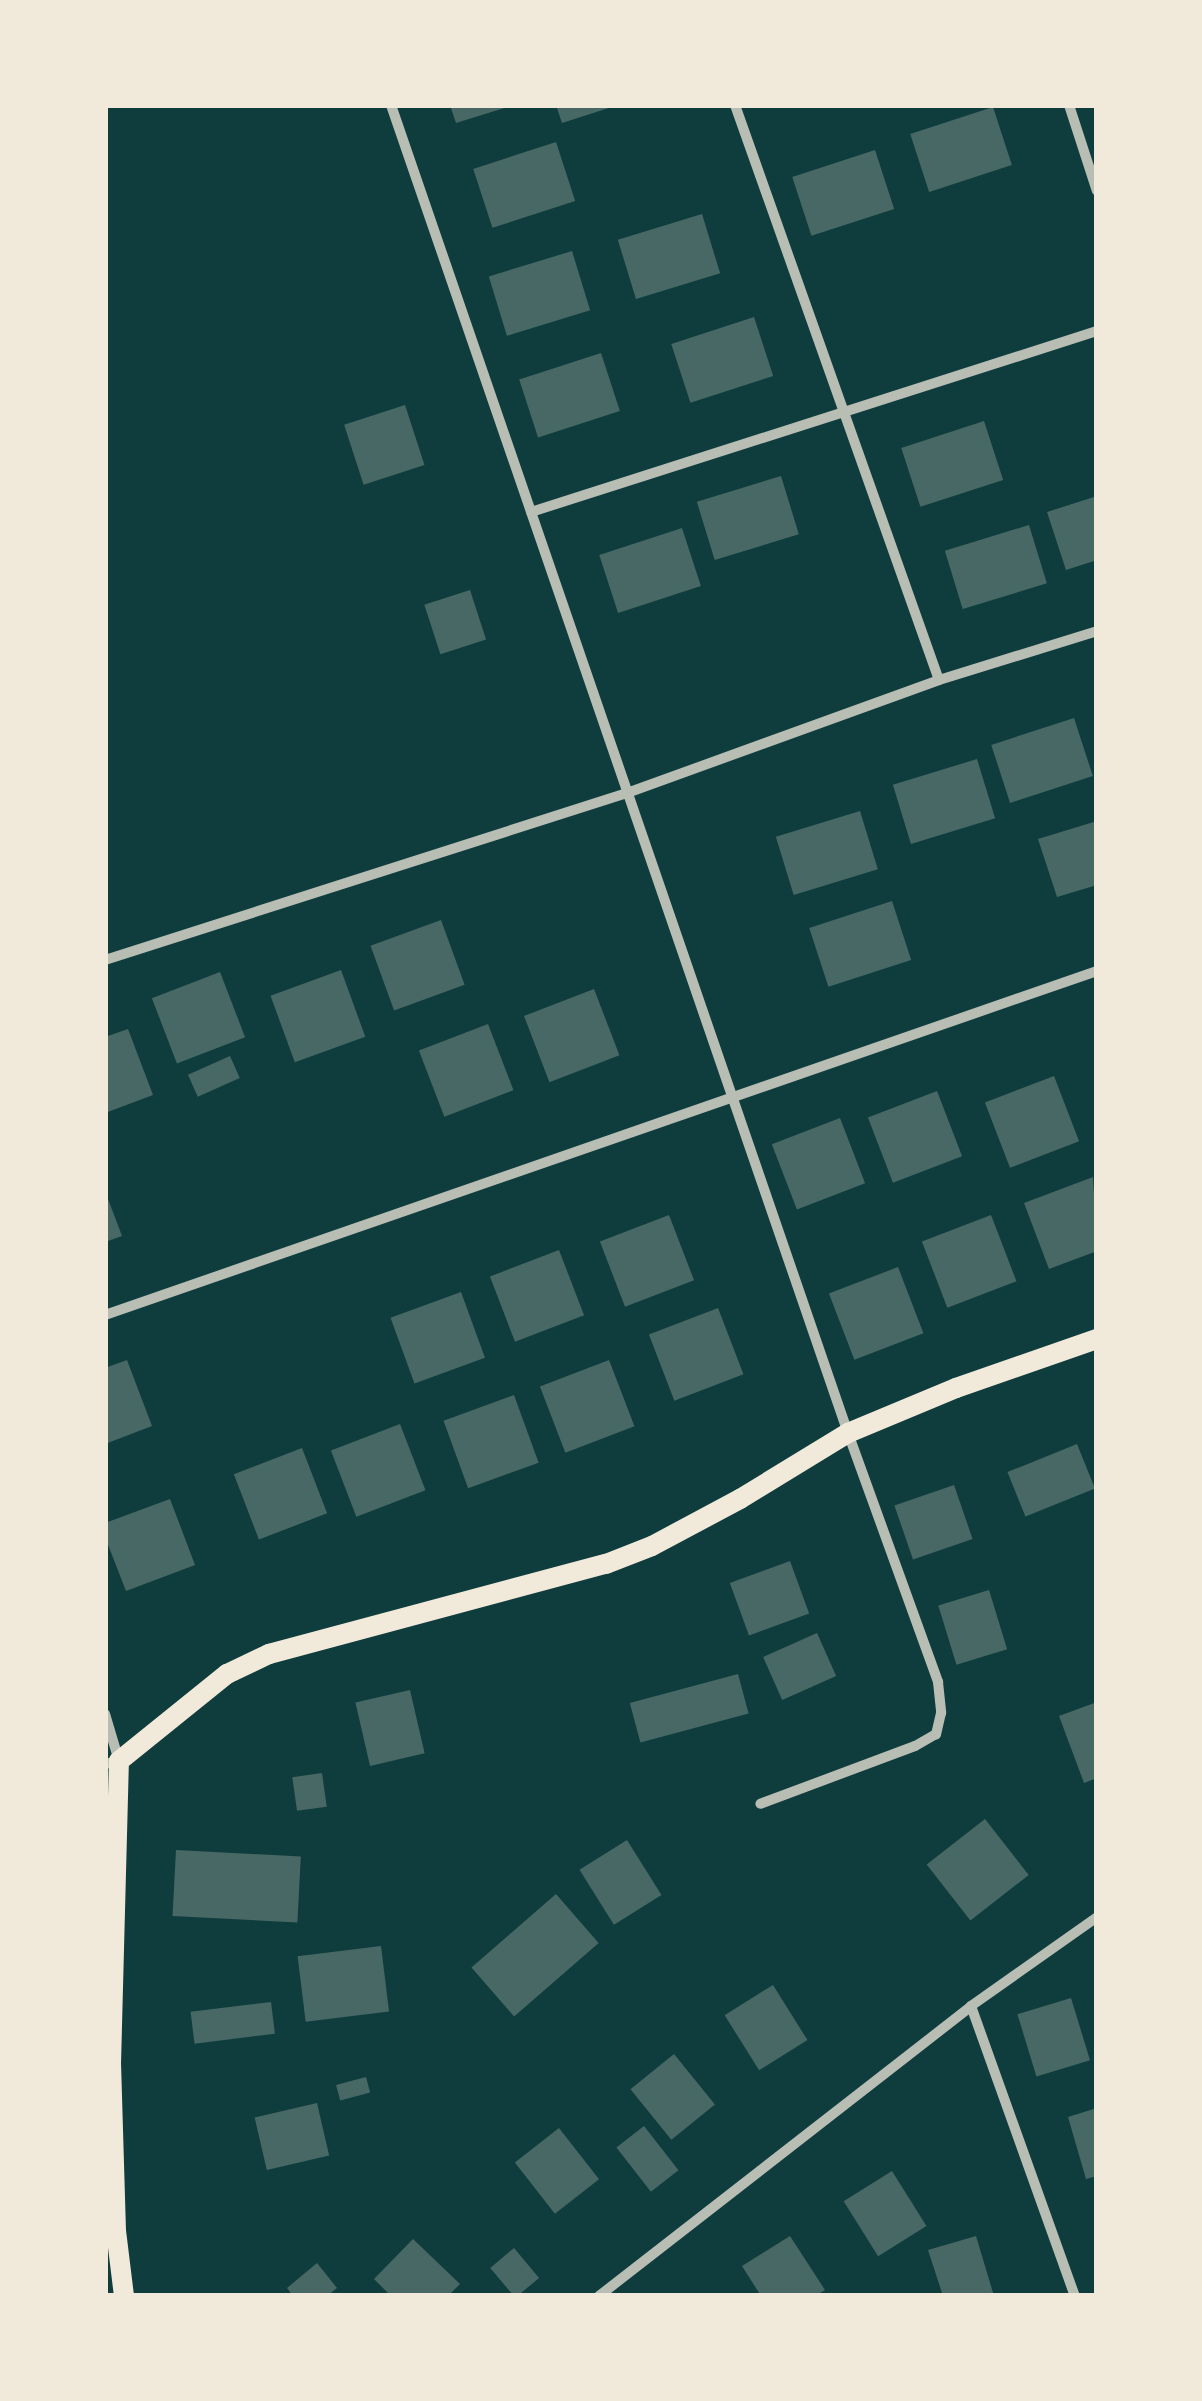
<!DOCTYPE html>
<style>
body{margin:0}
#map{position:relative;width:1202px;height:2401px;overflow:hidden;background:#0f3d3e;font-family:Arial,sans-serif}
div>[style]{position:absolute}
.building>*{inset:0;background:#486865;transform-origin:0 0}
.minor>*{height:10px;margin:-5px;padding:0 5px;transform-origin:5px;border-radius:5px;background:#b8beb3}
.secondary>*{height:20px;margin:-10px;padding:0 10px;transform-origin:10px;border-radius:10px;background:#f1e9da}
span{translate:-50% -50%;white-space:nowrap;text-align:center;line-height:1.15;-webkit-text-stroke:9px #f1e9da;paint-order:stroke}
.frame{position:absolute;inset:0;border:108px solid #f1e9da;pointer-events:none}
</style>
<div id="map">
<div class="building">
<i style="clip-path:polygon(450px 105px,510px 105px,511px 106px,456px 123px)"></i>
<i style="clip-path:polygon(556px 105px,615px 105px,615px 106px,562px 123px)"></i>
<i style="left:993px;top:107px;width:61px;height:87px;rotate:72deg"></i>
<i style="left:556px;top:142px;width:62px;height:87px;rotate:72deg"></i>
<i style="left:875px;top:150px;width:62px;height:87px;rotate:72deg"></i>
<i style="left:702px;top:214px;width:62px;height:88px;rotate:73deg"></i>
<i style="left:572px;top:251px;width:62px;height:87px;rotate:73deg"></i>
<i style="left:754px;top:317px;width:62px;height:87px;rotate:72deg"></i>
<i style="left:601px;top:353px;width:61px;height:86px;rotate:72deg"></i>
<i style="left:405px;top:405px;width:63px;height:64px;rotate:72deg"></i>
<i style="left:984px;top:421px;width:62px;height:87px;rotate:72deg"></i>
<i style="left:781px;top:476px;width:61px;height:88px;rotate:73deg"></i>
<i style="clip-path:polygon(1097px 496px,1097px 560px,1066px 570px,1047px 512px)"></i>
<i style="left:1029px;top:525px;width:61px;height:88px;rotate:73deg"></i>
<i style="left:682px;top:528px;width:61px;height:87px;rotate:72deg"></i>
<i style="left:470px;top:590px;width:52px;height:48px;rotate:72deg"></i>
<i style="left:1074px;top:718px;width:61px;height:87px;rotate:72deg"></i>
<i style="left:977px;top:759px;width:62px;height:88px;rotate:73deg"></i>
<i style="left:860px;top:811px;width:61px;height:88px;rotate:73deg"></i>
<i style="clip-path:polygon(1097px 821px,1097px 885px,1057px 897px,1038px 839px)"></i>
<i style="left:892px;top:901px;width:62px;height:87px;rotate:72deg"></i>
<i style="left:441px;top:920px;width:69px;height:75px;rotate:70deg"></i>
<i style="left:341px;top:970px;width:71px;height:75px;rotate:70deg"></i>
<i style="left:220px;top:972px;width:70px;height:73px;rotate:69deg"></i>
<i style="left:594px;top:989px;width:71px;height:75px;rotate:69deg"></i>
<i style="left:488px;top:1024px;width:71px;height:74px;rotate:69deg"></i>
<i style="clip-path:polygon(128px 1029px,153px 1095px,105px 1113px,105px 1037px)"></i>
<i style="left:230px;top:1056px;width:24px;height:46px;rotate:66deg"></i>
<i style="left:1054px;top:1076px;width:70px;height:74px;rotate:69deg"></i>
<i style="left:937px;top:1091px;width:70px;height:74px;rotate:69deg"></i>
<i style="left:840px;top:1118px;width:70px;height:73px;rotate:69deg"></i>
<i style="clip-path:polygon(1093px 1177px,1097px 1251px,1049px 1269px,1024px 1203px)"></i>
<i style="clip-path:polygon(105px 1191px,122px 1236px,105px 1242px)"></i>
<i style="left:669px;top:1215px;width:70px;height:74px;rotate:69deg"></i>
<i style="left:991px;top:1215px;width:71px;height:74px;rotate:69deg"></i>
<i style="left:559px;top:1250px;width:70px;height:74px;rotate:69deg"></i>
<i style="left:898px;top:1267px;width:71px;height:74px;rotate:69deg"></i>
<i style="left:461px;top:1292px;width:70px;height:75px;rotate:70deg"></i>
<i style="left:718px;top:1308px;width:71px;height:74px;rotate:69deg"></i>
<i style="clip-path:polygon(127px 1360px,152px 1426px,105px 1444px,105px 1368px)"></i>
<i style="left:609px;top:1360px;width:71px;height:74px;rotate:69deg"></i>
<i style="left:514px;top:1395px;width:72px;height:75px;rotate:70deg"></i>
<i style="left:400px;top:1424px;width:71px;height:74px;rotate:69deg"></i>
<i style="left:1077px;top:1444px;width:48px;height:75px;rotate:68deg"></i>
<i style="left:302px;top:1448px;width:70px;height:73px;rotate:69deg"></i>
<i style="left:954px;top:1485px;width:57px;height:63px;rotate:71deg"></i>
<i style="clip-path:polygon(170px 1499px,195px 1565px,126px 1591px,105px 1537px,105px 1523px)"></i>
<i style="left:790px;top:1561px;width:56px;height:64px;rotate:70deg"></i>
<i style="left:989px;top:1590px;width:62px;height:53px;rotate:73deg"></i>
<i style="left:817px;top:1633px;width:47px;height:59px;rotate:66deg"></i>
<i style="left:738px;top:1674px;width:41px;height:112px;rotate:75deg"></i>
<i style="left:410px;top:1690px;width:65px;height:56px;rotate:77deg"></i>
<i style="clip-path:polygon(1097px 1702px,1097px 1778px,1084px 1783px,1059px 1716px)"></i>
<i style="left:322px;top:1773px;width:34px;height:30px;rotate:82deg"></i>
<i style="left:985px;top:1819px;width:71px;height:74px;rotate:52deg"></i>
<i style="left:627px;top:1840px;width:65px;height:56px;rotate:58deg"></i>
<i style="left:176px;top:1850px;width:125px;height:66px;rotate:3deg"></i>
<i style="left:556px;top:1894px;width:65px;height:112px;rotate:49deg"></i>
<i style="left:381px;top:1946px;width:66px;height:84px;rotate:83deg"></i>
<i style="left:773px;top:1985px;width:65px;height:57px;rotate:58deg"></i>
<i style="left:1071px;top:1998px;width:65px;height:56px;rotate:73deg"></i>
<i style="left:271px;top:2002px;width:32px;height:81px;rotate:83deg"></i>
<i style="left:674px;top:2054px;width:65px;height:56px;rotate:51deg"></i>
<i style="left:366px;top:2077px;width:16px;height:31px;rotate:75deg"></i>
<i style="left:317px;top:2103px;width:54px;height:64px;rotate:77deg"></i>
<i style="clip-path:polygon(1097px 2108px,1097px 2176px,1086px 2179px,1068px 2117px)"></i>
<i style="left:644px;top:2126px;width:56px;height:35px;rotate:52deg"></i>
<i style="left:559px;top:2128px;width:65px;height:56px;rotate:52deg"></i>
<i style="left:892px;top:2171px;width:65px;height:57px;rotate:58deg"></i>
<i style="clip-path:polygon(790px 2236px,825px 2290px,815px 2296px,761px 2296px,742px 2266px)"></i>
<i style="clip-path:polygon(976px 2236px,994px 2296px,943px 2296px,928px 2250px)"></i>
<i style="clip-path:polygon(413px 2239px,460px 2284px,448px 2296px,391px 2296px,374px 2279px)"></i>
<i style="left:514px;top:2248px;width:39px;height:31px;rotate:50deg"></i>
<i style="clip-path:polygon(317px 2263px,337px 2288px,327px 2296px,293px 2296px,287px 2288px)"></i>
</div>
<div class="minor">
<i style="left:391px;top:105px;width:1404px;rotate:71.01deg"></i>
<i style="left:848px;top:1433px;width:265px;rotate:70.1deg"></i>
<i style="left:938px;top:1682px;width:31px;rotate:84deg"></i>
<i style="left:941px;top:1713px;width:22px;rotate:103deg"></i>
<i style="left:936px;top:1734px;width:24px;rotate:150deg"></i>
<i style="left:915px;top:1746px;width:165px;rotate:159.5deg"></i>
<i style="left:735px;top:105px;width:610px;rotate:70.47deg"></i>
<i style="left:1069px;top:105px;width:90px;rotate:72deg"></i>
<i style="left:531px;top:512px;width:594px;rotate:-17.73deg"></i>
<i style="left:105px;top:960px;width:548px;rotate:-17.74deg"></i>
<i style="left:627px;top:793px;width:332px;rotate:-19.9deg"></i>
<i style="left:939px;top:680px;width:165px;rotate:-17.2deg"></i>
<i style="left:105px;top:1315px;width:1050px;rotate:-19.13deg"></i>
<i style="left:105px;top:1714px;width:49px;rotate:73.4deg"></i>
<i style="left:119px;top:1761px;width:14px;rotate:168deg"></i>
<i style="left:971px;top:2006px;width:308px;rotate:70.3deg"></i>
<i style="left:599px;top:2296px;width:472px;rotate:-37.9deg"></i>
<i style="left:971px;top:2006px;width:154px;rotate:-35.2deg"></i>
</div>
<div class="secondary">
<i style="left:124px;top:2296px;width:65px;rotate:-97deg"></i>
<i style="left:116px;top:2231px;width:167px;rotate:-91.7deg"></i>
<i style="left:111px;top:2064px;width:303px;rotate:-88.5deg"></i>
<i style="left:119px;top:1761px;width:139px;rotate:-38.9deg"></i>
<i style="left:227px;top:1674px;width:47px;rotate:-25.5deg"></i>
<i style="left:269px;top:1654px;width:349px;rotate:-15deg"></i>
<i style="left:606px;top:1564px;width:49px;rotate:-21.4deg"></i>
<i style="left:652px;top:1546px;width:100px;rotate:-28.1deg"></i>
<i style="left:740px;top:1499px;width:127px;rotate:-31.4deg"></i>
<i style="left:848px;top:1433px;width:117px;rotate:-22.6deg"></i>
<i style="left:956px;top:1388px;width:149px;rotate:-19.2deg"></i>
</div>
<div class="frame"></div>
</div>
